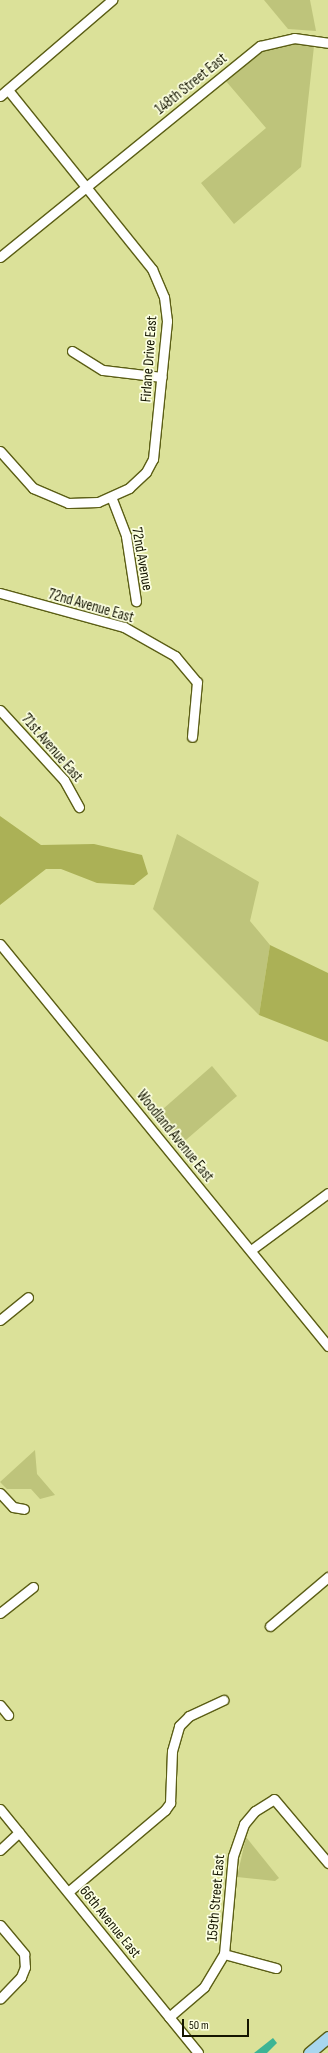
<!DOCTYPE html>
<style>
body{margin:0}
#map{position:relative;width:328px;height:2053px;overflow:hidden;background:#dbe199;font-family:"Sofia Sans Condensed",sans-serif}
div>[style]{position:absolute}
.green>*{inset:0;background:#bec47b}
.forest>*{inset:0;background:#abb156}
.water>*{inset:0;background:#3cb495}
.roads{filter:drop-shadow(1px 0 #5b5e15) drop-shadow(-1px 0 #5b5e15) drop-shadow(0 1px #5b5e15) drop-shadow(0 -1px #5b5e15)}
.minor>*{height:9px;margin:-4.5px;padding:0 4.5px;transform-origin:4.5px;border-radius:4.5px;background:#fff}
.major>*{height:11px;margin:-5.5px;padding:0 5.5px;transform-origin:5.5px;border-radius:5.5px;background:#a8d6ee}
span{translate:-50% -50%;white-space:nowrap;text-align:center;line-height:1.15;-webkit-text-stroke:3.5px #fcffe2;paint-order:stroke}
.street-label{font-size:15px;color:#141500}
.scale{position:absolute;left:182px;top:2019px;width:67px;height:18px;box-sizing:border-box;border:2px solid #141500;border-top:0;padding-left:5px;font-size:12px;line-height:14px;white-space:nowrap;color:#141500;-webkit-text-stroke:3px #fcffe2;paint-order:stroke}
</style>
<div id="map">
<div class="green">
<i style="clip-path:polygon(264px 0,310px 0,316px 31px,288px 29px)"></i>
<i style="clip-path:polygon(286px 42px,314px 46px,301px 167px,234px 224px,201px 183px,266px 128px,225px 80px,262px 50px)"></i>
<i style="clip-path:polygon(177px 834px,259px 882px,250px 921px,270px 945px,259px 1015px,153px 909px)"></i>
<i style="clip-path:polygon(212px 1066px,237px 1096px,180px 1145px,155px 1116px)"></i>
<i style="clip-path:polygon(35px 1450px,37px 1474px,55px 1495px,40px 1499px,31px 1489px,7px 1489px,0 1482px)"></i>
<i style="clip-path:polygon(246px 1837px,279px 1878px,275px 1881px,237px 1877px)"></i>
</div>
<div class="forest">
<i style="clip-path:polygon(0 816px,41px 845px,94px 844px,142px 855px,148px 874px,134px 885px,97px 883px,61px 869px,46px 869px,0 905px)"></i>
<i style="clip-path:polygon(270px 945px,328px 973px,328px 1042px,259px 1015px)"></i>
</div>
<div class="water">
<i style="clip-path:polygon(273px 2038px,277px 2043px,267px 2053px,254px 2053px)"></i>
</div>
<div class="roads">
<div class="minor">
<i style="left:0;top:96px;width:148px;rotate:-40.6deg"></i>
<i style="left:0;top:257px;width:335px;rotate:-39.1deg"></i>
<i style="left:260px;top:46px;width:35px;rotate:-13deg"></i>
<i style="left:294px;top:38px;width:34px;rotate:8deg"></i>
<i style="left:72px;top:351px;width:36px;rotate:32deg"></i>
<i style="left:103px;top:370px;width:59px;rotate:6.8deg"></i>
<i style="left:0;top:451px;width:50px;rotate:48.3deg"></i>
<i style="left:33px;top:488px;width:38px;rotate:23deg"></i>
<i style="left:68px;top:503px;width:30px;rotate:-2deg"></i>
<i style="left:98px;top:502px;width:34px;rotate:-24deg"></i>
<i style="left:129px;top:488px;width:23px;rotate:-43deg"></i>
<i style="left:146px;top:472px;width:15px;rotate:-62deg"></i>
<i style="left:153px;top:459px;width:139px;rotate:-84.2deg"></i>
<i style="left:167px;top:321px;width:24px;rotate:-97deg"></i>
<i style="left:164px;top:297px;width:30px;rotate:-113deg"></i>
<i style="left:152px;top:269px;width:230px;rotate:-128.8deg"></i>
<i style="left:112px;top:499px;width:40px;rotate:69deg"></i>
<i style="left:126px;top:536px;width:66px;rotate:81.3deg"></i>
<i style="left:0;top:593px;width:129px;rotate:15.3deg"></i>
<i style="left:124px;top:627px;width:59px;rotate:29.6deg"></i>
<i style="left:175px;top:656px;width:34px;rotate:50deg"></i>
<i style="left:197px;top:682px;width:55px;rotate:95.2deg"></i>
<i style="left:0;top:710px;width:95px;rotate:47.6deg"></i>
<i style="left:64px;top:780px;width:31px;rotate:61deg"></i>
<i style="left:0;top:944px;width:519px;rotate:50.79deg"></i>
<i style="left:251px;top:1250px;width:96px;rotate:-36.5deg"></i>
<i style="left:0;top:1320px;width:36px;rotate:-39deg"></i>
<i style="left:0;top:1493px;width:19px;rotate:47deg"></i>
<i style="left:13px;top:1507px;width:11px;rotate:10deg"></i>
<i style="left:0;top:1613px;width:42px;rotate:-38.2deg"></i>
<i style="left:270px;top:1626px;width:76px;rotate:-40.2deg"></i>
<i style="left:0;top:1705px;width:13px;rotate:51deg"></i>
<i style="left:0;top:1809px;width:314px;rotate:50.9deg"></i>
<i style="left:0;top:1850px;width:26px;rotate:-43deg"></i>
<i style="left:68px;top:1892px;width:127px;rotate:-40.2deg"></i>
<i style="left:165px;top:1810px;width:9px;rotate:-54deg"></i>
<i style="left:170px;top:1803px;width:52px;rotate:-87.8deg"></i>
<i style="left:172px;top:1751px;width:26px;rotate:-74deg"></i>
<i style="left:179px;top:1726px;width:14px;rotate:-45deg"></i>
<i style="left:189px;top:1716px;width:38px;rotate:-25deg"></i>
<i style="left:0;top:1925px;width:38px;rotate:50deg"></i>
<i style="left:24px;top:1954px;width:13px;rotate:86deg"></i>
<i style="left:25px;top:1967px;width:11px;rotate:112deg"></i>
<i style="left:21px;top:1977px;width:30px;rotate:134deg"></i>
<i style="left:224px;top:1954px;width:54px;rotate:15.1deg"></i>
<i style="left:169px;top:2017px;width:46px;rotate:-40.6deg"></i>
<i style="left:204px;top:1987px;width:39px;rotate:-59deg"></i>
<i style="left:224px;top:1954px;width:98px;rotate:-84.8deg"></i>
<i style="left:233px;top:1856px;width:34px;rotate:-71deg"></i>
<i style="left:244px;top:1824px;width:17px;rotate:-50deg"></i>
<i style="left:255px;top:1811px;width:22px;rotate:-32deg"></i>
<i style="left:274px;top:1799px;width:84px;rotate:49.8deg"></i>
</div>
<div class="major">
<i style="left:309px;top:2053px;width:25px;rotate:-40deg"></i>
</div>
</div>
<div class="street-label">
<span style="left:191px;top:84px;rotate:-39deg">148th Street East</span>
<span style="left:149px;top:359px;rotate:-86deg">Firlane Drive East</span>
<span style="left:142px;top:559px;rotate:80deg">72nd Avenue</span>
<span style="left:91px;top:606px;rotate:16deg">72nd Avenue East</span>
<span style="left:52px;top:748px;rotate:49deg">71st Avenue East</span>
<span style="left:175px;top:1136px;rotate:51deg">Woodland Avenue East</span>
<span style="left:216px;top:1898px;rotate:-85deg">159th Street East</span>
<span style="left:110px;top:1922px;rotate:51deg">66th Avenue East</span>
</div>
<div class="scale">50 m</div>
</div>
